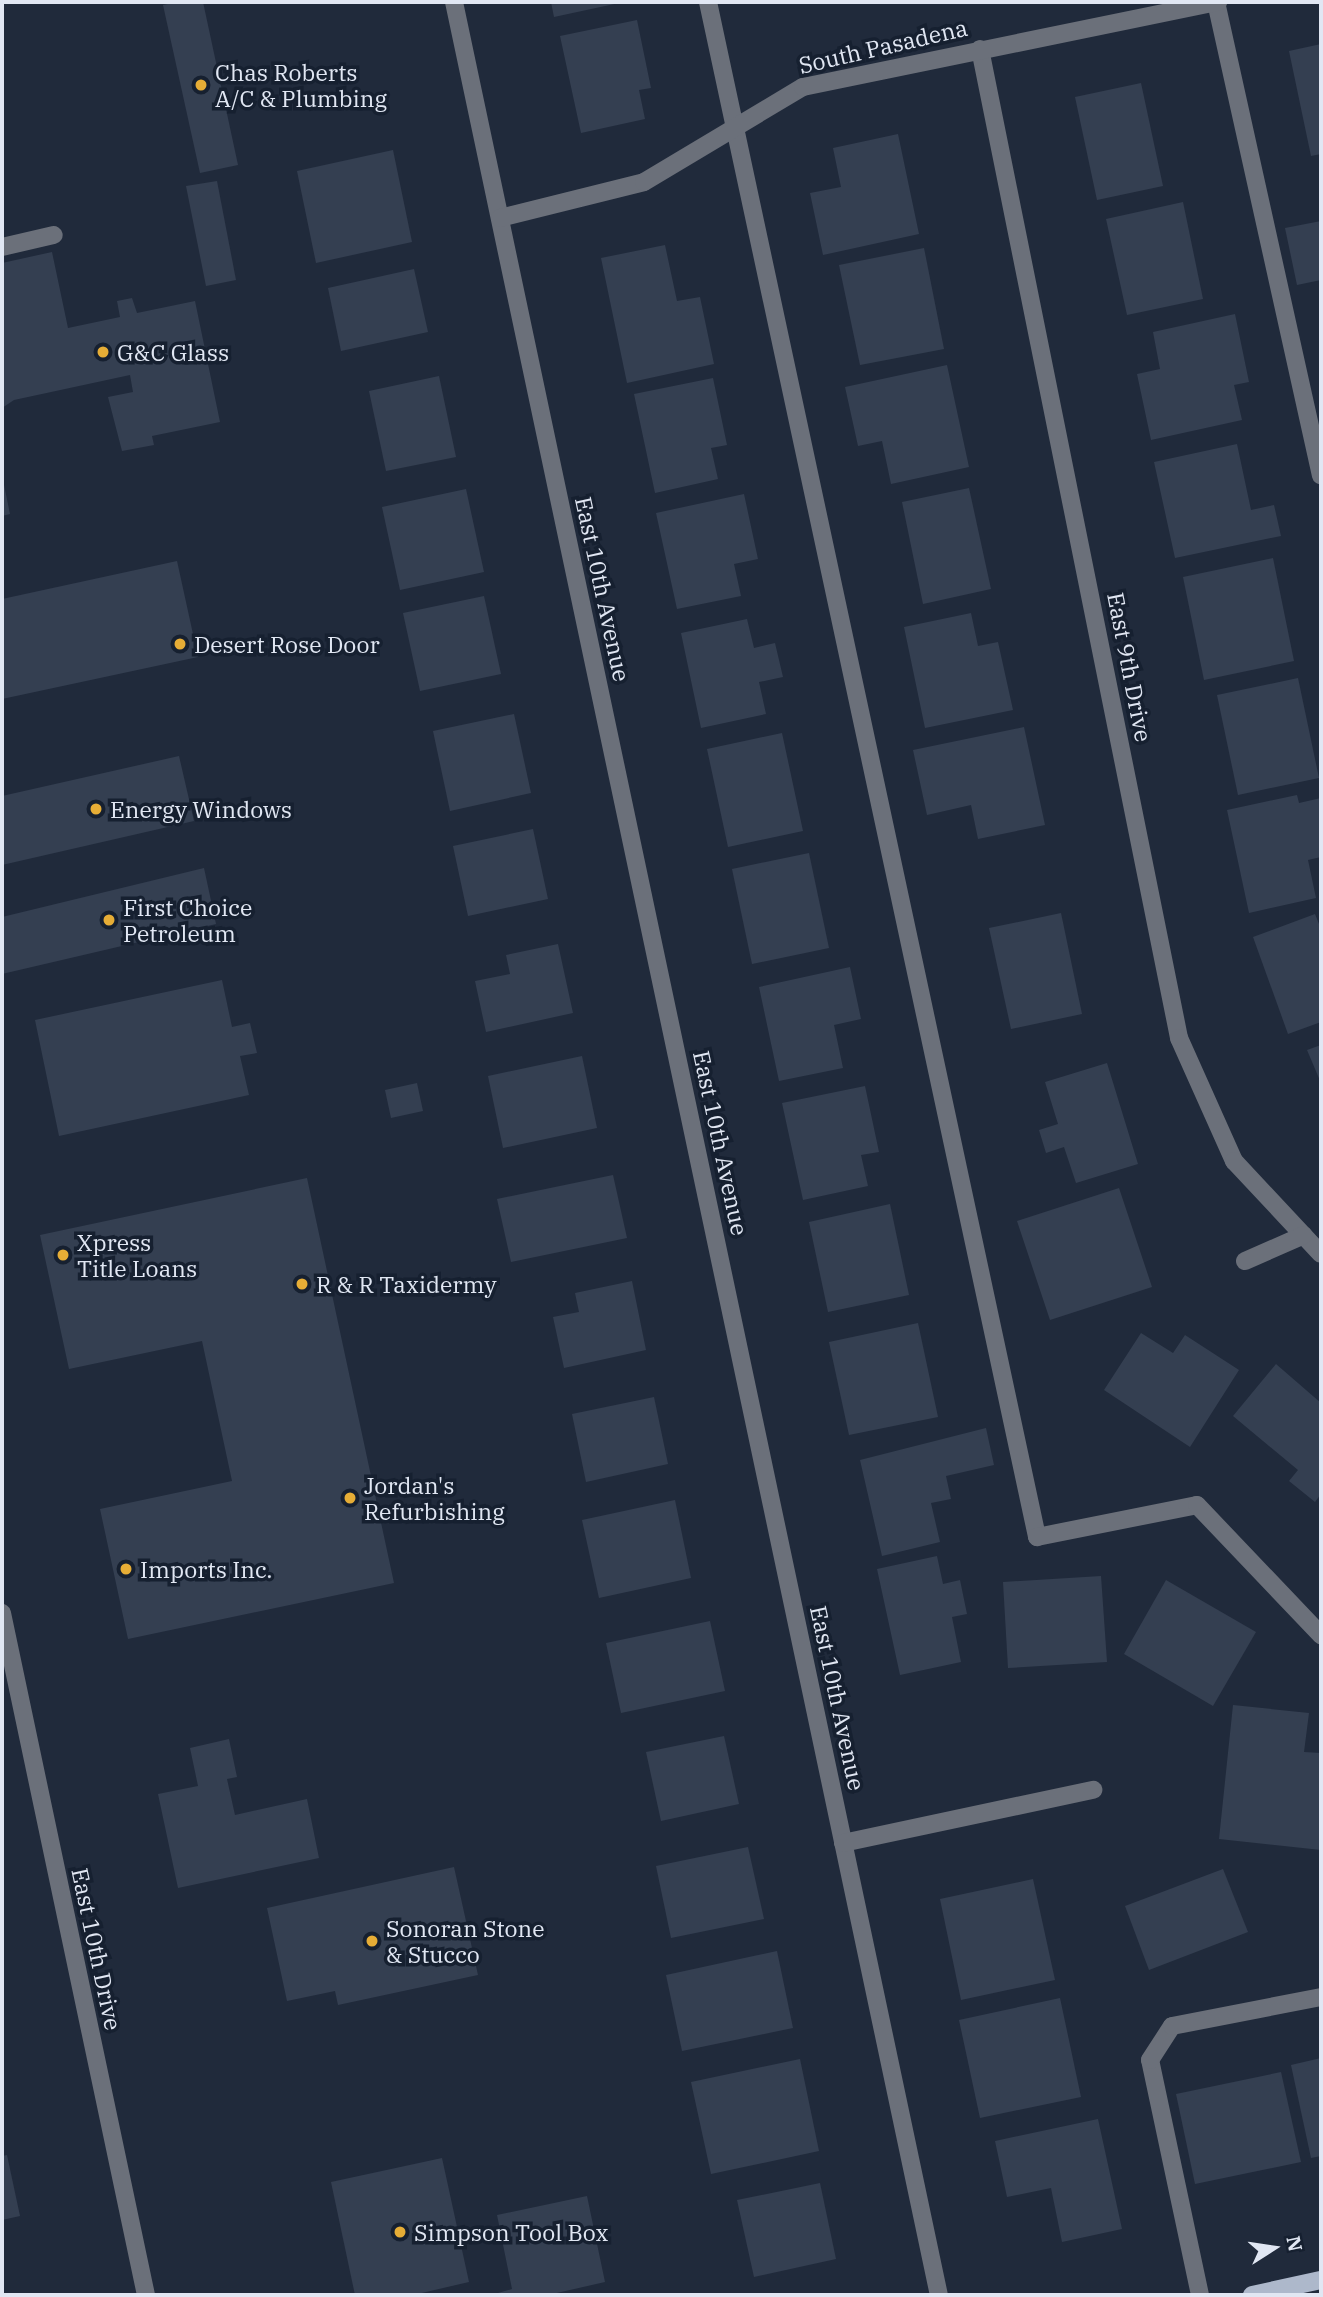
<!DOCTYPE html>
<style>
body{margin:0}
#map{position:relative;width:1323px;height:2297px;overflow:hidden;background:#202a3b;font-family:"IBM Plex Serif",serif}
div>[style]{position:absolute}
.building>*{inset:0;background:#343f51}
.minor>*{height:18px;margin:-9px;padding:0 9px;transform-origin:9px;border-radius:9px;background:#6b707a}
.major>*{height:18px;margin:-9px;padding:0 9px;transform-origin:9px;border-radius:9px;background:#adb8cb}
.dots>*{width:19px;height:19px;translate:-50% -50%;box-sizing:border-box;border:4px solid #162030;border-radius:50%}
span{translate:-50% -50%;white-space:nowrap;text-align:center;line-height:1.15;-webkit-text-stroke:7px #162030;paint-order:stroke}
.street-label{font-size:23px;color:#e1e7f3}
.poi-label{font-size:23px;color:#e1e7f3}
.left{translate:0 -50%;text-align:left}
.frame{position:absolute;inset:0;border:4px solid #e1e7f3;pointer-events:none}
.north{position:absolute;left:1239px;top:2213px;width:70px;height:70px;-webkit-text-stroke:5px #162030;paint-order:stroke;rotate:78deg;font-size:19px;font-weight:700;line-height:28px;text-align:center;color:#e1e7f3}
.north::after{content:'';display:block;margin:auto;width:24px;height:32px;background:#e1e7f3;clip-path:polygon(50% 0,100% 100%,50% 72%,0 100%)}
</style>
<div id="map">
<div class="building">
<i style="clip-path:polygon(177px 2px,203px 2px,238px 165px,200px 173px,163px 5px)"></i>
<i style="clip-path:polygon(551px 2px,619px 2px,619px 3px,554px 17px)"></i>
<i style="clip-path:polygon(637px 20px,651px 88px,639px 90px,645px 119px,581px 133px,560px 36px)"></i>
<i style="clip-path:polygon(1321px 44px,1321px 154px,1311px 156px,1289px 51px)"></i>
<i style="clip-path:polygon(1141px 83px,1163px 186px,1097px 200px,1075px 97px)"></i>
<i style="clip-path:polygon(898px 134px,919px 234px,823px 255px,810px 193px,841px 187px,833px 148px)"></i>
<i style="clip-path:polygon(393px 150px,412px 242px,316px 263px,297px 171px)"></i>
<i style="clip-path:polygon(217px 181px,236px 280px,206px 286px,186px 186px)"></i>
<i style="clip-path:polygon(1183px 202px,1203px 299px,1127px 315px,1106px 219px)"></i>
<i style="clip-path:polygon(1321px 221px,1321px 280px,1297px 285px,1285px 228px)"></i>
<i style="clip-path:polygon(665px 245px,677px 301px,700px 297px,714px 364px,627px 383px,601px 258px)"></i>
<i style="clip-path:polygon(924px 248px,944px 349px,860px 365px,839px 265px)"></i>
<i style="clip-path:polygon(52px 252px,68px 328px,120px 317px,117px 301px,132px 298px,137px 313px,195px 301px,220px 422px,152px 436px,154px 445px,122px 451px,108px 397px,133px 392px,130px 375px,14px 400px,2px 408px,2px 263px)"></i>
<i style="clip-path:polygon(414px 269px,428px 332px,341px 351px,328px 288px)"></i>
<i style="clip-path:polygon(1235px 314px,1249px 382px,1234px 385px,1242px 420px,1151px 440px,1137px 374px,1160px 369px,1153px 332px)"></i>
<i style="clip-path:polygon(947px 365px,969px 467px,891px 484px,882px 441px,858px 446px,845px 387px)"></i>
<i style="clip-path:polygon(439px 376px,456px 457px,386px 471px,369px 391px)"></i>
<i style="clip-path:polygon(713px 378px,727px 445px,711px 448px,718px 479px,655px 493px,634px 394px)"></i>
<i style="clip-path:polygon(1237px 444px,1251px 510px,1274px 505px,1281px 536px,1175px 558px,1154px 462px)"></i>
<i style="clip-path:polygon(3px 480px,10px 514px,2px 516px,2px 481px)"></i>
<i style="clip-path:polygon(969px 488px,991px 589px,923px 604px,902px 502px)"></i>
<i style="clip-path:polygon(466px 489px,484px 572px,400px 590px,382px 507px)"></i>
<i style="clip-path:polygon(744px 494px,758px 559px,734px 564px,741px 596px,677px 609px,656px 513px)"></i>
<i style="clip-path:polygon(1273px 558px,1294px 661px,1204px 680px,1183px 577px)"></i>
<i style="clip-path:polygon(177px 561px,198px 657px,2px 699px,2px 599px)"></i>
<i style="clip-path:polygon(484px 596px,501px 674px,420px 691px,403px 613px)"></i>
<i style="clip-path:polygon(971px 613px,978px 646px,998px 642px,1013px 710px,925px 728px,904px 627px)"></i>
<i style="clip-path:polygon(747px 619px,754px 648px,775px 643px,783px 677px,759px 682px,766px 714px,701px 728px,681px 633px)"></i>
<i style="clip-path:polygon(1298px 678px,1319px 778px,1238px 795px,1217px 695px)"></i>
<i style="clip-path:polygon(514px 714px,531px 793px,450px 811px,433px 731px)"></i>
<i style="clip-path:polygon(1024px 727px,1045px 825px,978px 839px,971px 805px,927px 815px,913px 750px)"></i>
<i style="clip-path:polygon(782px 733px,803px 831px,728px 847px,707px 749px)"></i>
<i style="clip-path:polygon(179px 756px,194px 821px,2px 865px,2px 796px)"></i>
<i style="clip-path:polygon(1297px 795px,1299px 803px,1321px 798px,1321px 857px,1308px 860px,1316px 898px,1249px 913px,1227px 810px)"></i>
<i style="clip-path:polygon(533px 829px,548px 899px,468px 916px,453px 846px)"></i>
<i style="clip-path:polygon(809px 853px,829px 948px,752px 964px,732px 869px)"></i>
<i style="clip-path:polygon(204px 868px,216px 924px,2px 974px,2px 917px)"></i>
<i style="clip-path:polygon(1061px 913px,1082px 1014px,1011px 1029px,989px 928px)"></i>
<i style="clip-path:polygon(1315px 914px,1321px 929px,1321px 1022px,1288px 1034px,1253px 937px)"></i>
<i style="clip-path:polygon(558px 944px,573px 1013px,486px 1032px,475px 981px,510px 974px,506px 955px)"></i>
<i style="clip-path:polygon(850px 967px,861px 1019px,834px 1025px,843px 1068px,779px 1081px,759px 987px)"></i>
<i style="clip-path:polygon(222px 980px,232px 1027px,250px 1023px,257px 1053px,240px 1056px,249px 1095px,59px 1136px,35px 1020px)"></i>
<i style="clip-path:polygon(1321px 1045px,1321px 1083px,1307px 1050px)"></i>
<i style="clip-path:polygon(582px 1056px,597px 1128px,503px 1148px,488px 1076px)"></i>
<i style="clip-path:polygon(1107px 1063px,1138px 1164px,1076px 1183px,1064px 1147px,1046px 1153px,1039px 1130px,1058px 1124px,1045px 1082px)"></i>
<i style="clip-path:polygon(417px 1083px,423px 1111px,391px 1118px,385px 1090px)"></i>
<i style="clip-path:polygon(865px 1086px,879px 1152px,861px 1155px,868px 1186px,803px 1200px,782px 1103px)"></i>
<i style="clip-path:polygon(613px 1175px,627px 1238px,511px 1262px,497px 1199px)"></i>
<i style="clip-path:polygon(307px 1178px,394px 1583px,128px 1639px,100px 1509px,232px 1481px,202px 1341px,69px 1369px,40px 1235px)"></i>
<i style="clip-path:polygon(1119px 1188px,1152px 1287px,1050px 1320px,1017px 1221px)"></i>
<i style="clip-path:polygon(890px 1204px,909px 1295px,828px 1312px,809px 1222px)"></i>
<i style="clip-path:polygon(632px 1281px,646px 1350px,564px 1368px,553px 1317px,579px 1312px,575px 1293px)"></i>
<i style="clip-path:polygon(918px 1323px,938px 1417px,849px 1435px,829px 1342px)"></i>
<i style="clip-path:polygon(1141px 1333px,1173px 1353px,1185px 1335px,1239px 1370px,1190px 1447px,1104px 1390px)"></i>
<i style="clip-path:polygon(1276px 1364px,1321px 1403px,1321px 1494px,1315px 1502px,1289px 1481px,1298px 1470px,1233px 1416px)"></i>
<i style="clip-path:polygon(654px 1397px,668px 1464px,586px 1482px,572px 1414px)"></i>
<i style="clip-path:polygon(986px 1428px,994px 1465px,946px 1476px,951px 1499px,931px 1503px,940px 1542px,882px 1556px,860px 1460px)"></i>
<i style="clip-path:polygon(675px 1500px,691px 1578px,599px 1598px,582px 1520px)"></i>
<i style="clip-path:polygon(937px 1556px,943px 1584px,960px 1580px,967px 1614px,952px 1617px,961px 1662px,900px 1675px,877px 1569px)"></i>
<i style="clip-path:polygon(1101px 1576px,1107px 1662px,1008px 1668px,1003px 1582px)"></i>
<i style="clip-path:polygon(1166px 1580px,1256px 1632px,1213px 1706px,1124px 1654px)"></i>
<i style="clip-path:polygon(710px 1621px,725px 1691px,621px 1713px,606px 1643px)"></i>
<i style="clip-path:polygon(1233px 1705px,1309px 1713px,1304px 1752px,1321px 1753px,1321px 1850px,1219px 1839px)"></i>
<i style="clip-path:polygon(724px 1736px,739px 1804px,661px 1821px,646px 1752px)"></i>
<i style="clip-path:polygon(229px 1739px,237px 1777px,227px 1779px,235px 1815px,307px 1799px,319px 1858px,178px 1888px,158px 1794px,198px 1786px,190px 1748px)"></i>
<i style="clip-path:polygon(748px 1847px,764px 1919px,671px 1938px,656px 1866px)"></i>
<i style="clip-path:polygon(454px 1867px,478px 1975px,338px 2005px,335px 1991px,287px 2001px,267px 1908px)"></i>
<i style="clip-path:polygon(1223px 1869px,1248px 1932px,1149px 1970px,1125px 1906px)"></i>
<i style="clip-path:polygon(1033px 1879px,1055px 1980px,961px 2000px,940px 1899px)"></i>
<i style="clip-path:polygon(777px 1951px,793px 2028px,682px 2051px,666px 1975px)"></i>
<i style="clip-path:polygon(1060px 1998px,1081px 2097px,980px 2118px,959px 2020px)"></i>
<i style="clip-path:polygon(1321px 2058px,1321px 2156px,1311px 2158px,1291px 2065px)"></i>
<i style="clip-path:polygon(800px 2059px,819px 2151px,711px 2174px,691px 2082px)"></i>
<i style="clip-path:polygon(1281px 2072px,1301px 2162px,1195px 2184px,1176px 2094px)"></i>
<i style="clip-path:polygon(1098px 2119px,1122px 2229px,1062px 2242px,1051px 2188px,1007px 2197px,995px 2141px)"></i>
<i style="clip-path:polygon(7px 2155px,20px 2216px,2px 2220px,2px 2156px)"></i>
<i style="clip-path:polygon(442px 2158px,469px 2282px,413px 2295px,355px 2295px,331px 2182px)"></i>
<i style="clip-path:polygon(820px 2183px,836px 2259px,754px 2277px,737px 2200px)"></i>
<i style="clip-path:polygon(587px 2196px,605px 2282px,548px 2295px,491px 2295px,512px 2289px,497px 2215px)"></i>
</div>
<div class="minor">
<i style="left:454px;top:2px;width:2344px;rotate:78.06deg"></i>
<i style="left:708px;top:2px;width:1570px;rotate:77.9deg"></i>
<i style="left:1037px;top:1537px;width:163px;rotate:-11.3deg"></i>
<i style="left:1197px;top:1505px;width:180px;rotate:46.4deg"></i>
<i style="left:1216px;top:2px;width:485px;rotate:77.5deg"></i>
<i style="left:980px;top:49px;width:1009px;rotate:78.62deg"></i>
<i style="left:1179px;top:1038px;width:135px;rotate:65.9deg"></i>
<i style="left:1234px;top:1161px;width:127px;rotate:46.9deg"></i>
<i style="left:500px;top:218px;width:148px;rotate:-14deg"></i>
<i style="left:644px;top:182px;width:185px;rotate:-30.9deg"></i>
<i style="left:803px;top:87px;width:424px;rotate:-11.6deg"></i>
<i style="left:2px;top:247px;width:53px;rotate:-13deg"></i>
<i style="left:1245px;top:1261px;width:64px;rotate:-23.8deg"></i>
<i style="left:2px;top:1613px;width:697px;rotate:78.08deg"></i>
<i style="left:843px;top:1843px;width:256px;rotate:-12deg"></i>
<i style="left:1200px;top:2295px;width:240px;rotate:-102deg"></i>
<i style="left:1150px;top:2060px;width:40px;rotate:-57.1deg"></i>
<i style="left:1172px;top:2026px;width:152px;rotate:-11deg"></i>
</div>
<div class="major">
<i style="left:1252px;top:2295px;width:71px;rotate:-12.3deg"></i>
</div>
<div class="dots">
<i style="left:201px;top:85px;background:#e6ad36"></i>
<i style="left:103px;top:352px;background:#e6ad36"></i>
<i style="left:180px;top:644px;background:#e6ad36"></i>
<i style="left:96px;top:809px;background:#e6ad36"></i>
<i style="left:109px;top:920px;background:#e6ad36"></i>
<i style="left:63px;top:1255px;background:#e6ad36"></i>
<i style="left:302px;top:1284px;background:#e6ad36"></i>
<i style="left:350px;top:1498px;background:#e6ad36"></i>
<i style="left:126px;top:1569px;background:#e6ad36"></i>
<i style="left:372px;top:1941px;background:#e6ad36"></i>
<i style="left:400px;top:2232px;background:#e6ad36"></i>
</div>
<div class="street-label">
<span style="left:883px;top:46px;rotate:-13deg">South Pasadena</span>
<span style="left:603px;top:589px;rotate:78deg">East 10th Avenue</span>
<span style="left:1130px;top:667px;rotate:79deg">East 9th Drive</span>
<span style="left:721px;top:1143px;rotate:78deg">East 10th Avenue</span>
<span style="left:838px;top:1698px;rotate:78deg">East 10th Avenue</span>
<span style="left:97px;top:1949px;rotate:78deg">East 10th Drive</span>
</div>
<div class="poi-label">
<span class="left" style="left:215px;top:85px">Chas Roberts<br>A/C &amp; Plumbing</span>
<span class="left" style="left:117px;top:352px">G&amp;C Glass</span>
<span class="left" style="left:194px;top:644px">Desert Rose Door</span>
<span class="left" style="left:110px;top:809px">Energy Windows</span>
<span class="left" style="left:123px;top:920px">First Choice<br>Petroleum</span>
<span class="left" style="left:77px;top:1255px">Xpress<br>Title Loans</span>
<span class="left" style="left:316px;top:1284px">R &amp; R Taxidermy</span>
<span class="left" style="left:364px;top:1498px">Jordan's<br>Refurbishing</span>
<span class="left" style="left:140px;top:1569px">Imports Inc.</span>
<span class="left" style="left:386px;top:1941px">Sonoran Stone<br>&amp; Stucco</span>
<span class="left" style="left:414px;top:2232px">Simpson Tool Box</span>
</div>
<div class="frame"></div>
<div class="north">N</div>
</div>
